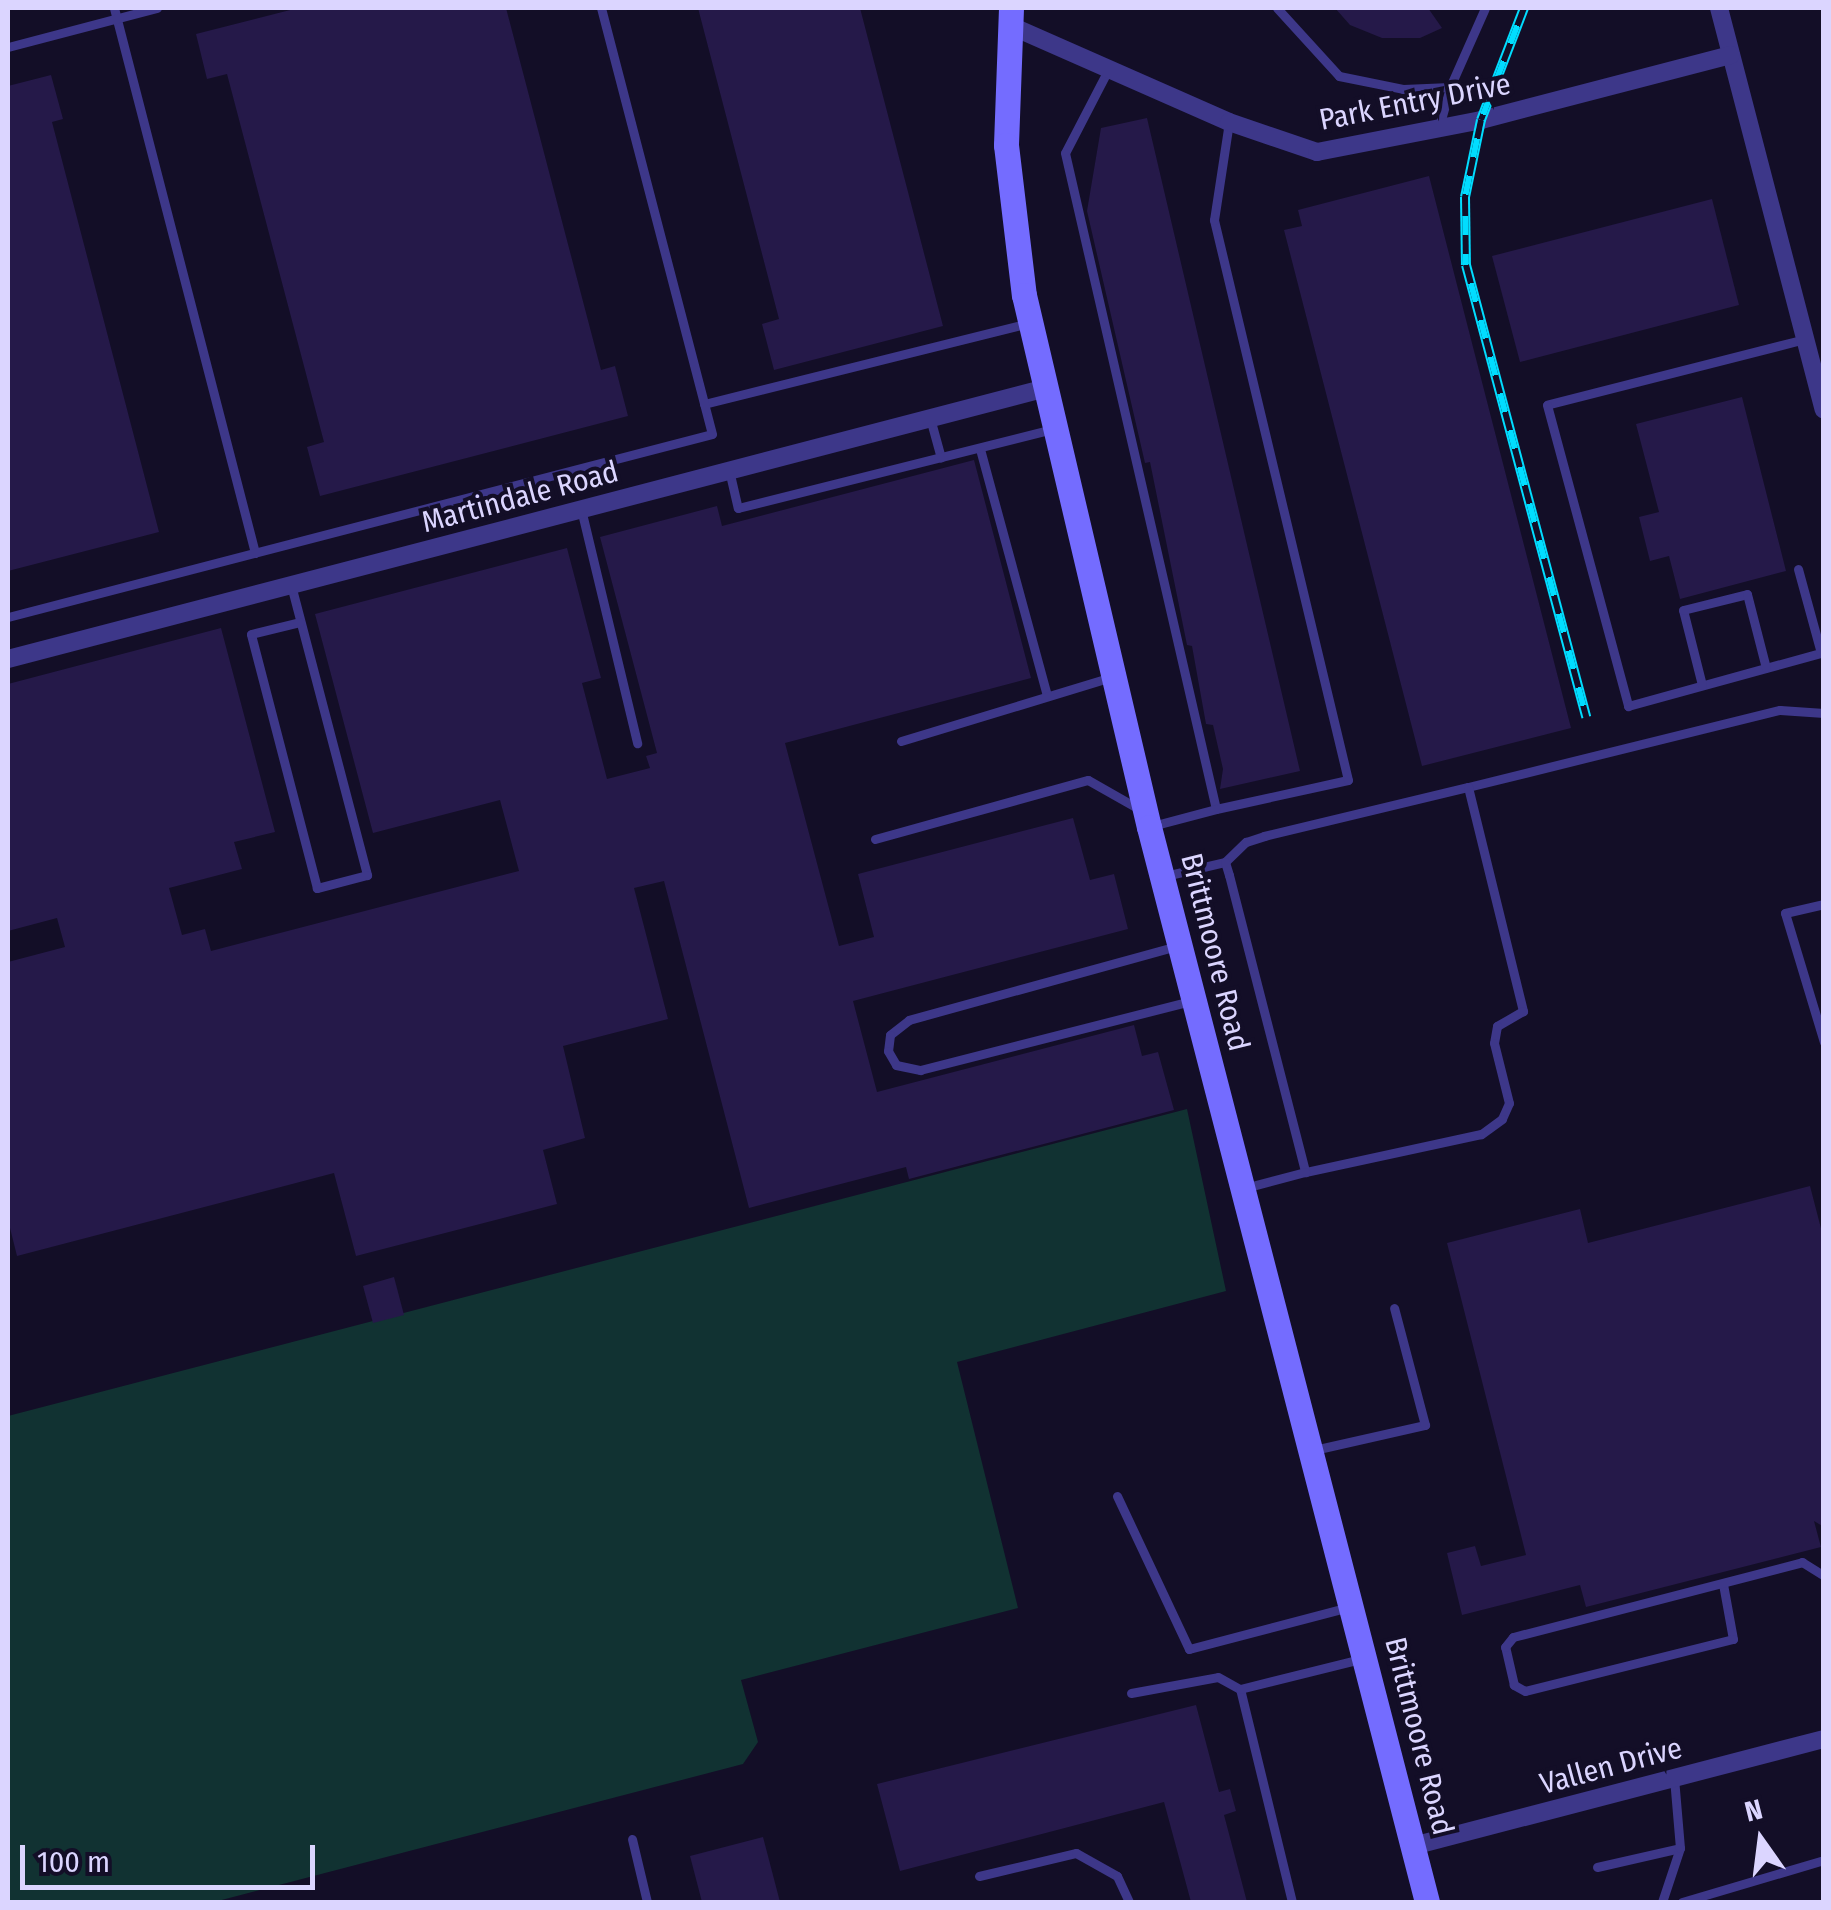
<!DOCTYPE html>
<style>
body{margin:0}
#map{position:relative;width:1831px;height:1910px;overflow:hidden;background:#130e27;font-family:"Fira Sans Condensed",sans-serif}
div>[style]{position:absolute}
.green>*{inset:0;background:#113232}
.building>*{inset:0;background:#251949}
.service>*{height:9px;margin:-4.5px;padding:0 4.5px;transform-origin:4.5px;border-radius:4.5px;background:#3d3789}
.minor>*{height:18px;margin:-9px;padding:0 9px;transform-origin:9px;border-radius:9px;background:#3d3789}
.secondary>*{height:25px;margin:-12.5px;padding:0 12.5px;transform-origin:12.5px;border-radius:12.5px;background:#746cff}
.rail>*{height:10px;margin-top:-5px;transform-origin:0;background:repeating-linear-gradient(90deg,#130e27 0 19px,#01ddff 0 38px);box-sizing:border-box;border-block:2px solid #01ddff}
span{translate:-50% -50%;white-space:nowrap;text-align:center;line-height:1.15;-webkit-text-stroke:8px #130e27;paint-order:stroke}
.street-label{font-size:30px;color:#dbd5ff}
.frame{position:absolute;inset:0;border:10px solid #dbd5ff;pointer-events:none}
.north{position:absolute;left:1711px;top:1790px;width:100px;height:100px;-webkit-text-stroke:8px #130e27;paint-order:stroke;rotate:346deg;font-size:28px;font-weight:700;line-height:40px;text-align:center;color:#dbd5ff}
.north::after{content:'';display:block;margin:auto;width:35px;height:45px;background:#dbd5ff;clip-path:polygon(50% 0,100% 100%,50% 72%,0 100%)}
.scale{position:absolute;left:20px;top:1845px;width:295px;height:45px;box-sizing:border-box;border:5px solid #dbd5ff;border-top:0;padding-left:12px;font-size:30px;line-height:35px;white-space:nowrap;color:#dbd5ff;-webkit-text-stroke:8px #130e27;paint-order:stroke}
</style>
<div id="map">
<div class="green">
<i style="clip-path:polygon(1187px 1109px,1226px 1291px,957px 1362px,1018px 1608px,741px 1680px,758px 1742px,743px 1764px,214px 1902px,8px 1902px,8px 1416px)"></i>
</div>
<div class="building">
<i style="clip-path:polygon(298px 8px,506px 8px,601px 370px,615px 366px,628px 416px,320px 496px,307px 447px,324px 442px,227px 74px,207px 79px,196px 34px)"></i>
<i style="clip-path:polygon(698px 8px,860px 8px,943px 326px,774px 370px,762px 324px,779px 319px)"></i>
<i style="clip-path:polygon(1335px 8px,1428px 8px,1442px 28px,1420px 38px,1382px 38px,1350px 25px)"></i>
<i style="clip-path:polygon(51px 75px,63px 119px,52px 122px,159px 532px,8px 571px,8px 86px)"></i>
<i style="clip-path:polygon(1147px 118px,1300px 771px,1220px 789px,1223px 769px,1213px 725px,1206px 724px,1192px 646px,1187px 645px,1150px 462px,1145px 463px,1087px 211px,1101px 128px)"></i>
<i style="clip-path:polygon(1429px 176px,1571px 728px,1422px 766px,1284px 230px,1302px 226px,1298px 210px)"></i>
<i style="clip-path:polygon(1712px 199px,1739px 305px,1520px 362px,1492px 256px)"></i>
<i style="clip-path:polygon(1742px 397px,1786px 571px,1680px 599px,1669px 556px,1650px 561px,1639px 517px,1659px 512px,1636px 424px)"></i>
<i style="clip-path:polygon(974px 460px,1031px 678px,785px 743px,839px 946px,874px 937px,858px 874px,1073px 818px,1090px 880px,1114px 874px,1128px 929px,853px 1001px,877px 1092px,1134px 1025px,1142px 1056px,1158px 1052px,1174px 1110px,909px 1179px,906px 1167px,749px 1208px,664px 881px,634px 888px,668px 1019px,563px 1046px,585px 1138px,543px 1150px,557px 1204px,356px 1256px,334px 1173px,17px 1256px,8px 1220px,8px 962px,65px 947px,57px 918px,8px 931px,8px 684px,221px 628px,275px 832px,234px 842px,242px 869px,169px 888px,182px 935px,205px 929px,211px 951px,519px 871px,500px 800px,373px 833px,315px 614px,567px 548px,601px 678px,582px 683px,607px 779px,650px 768px,646px 756px,657px 753px,600px 537px,717px 506px,722px 526px)"></i>
<i style="clip-path:polygon(1810px 1186px,1824px 1240px,1824px 1527px,1814px 1521px,1821px 1547px,1586px 1607px,1580px 1585px,1462px 1615px,1447px 1553px,1475px 1546px,1481px 1566px,1526px 1555px,1447px 1243px,1580px 1209px,1588px 1243px)"></i>
<i style="clip-path:polygon(394px 1277px,404px 1315px,373px 1323px,363px 1286px)"></i>
<i style="clip-path:polygon(1196px 1705px,1219px 1792px,1230px 1789px,1236px 1811px,1224px 1815px,1247px 1902px,1191px 1902px,1164px 1802px,900px 1871px,877px 1784px)"></i>
<i style="clip-path:polygon(763px 1837px,780px 1902px,702px 1902px,690px 1856px)"></i>
</div>
<div class="service">
<i style="left:114px;top:8px;width:563px;rotate:75.49deg"></i>
<i style="left:1277px;top:8px;width:92px;rotate:47.6deg"></i>
<i style="left:1339px;top:76px;width:65px;rotate:11.5deg"></i>
<i style="left:1403px;top:89px;width:47px;rotate:-2.4deg"></i>
<i style="left:1450px;top:87px;width:86px;rotate:-66.1deg"></i>
<i style="left:8px;top:47px;width:154px;rotate:-14.7deg"></i>
<i style="left:1108px;top:70px;width:93px;rotate:117.4deg"></i>
<i style="left:1065px;top:153px;width:673px;rotate:77.04deg"></i>
<i style="left:1216px;top:809px;width:135px;rotate:-12.4deg"></i>
<i style="left:1348px;top:780px;width:576px;rotate:-103.46deg"></i>
<i style="left:1214px;top:220px;width:99px;rotate:-81.3deg"></i>
<i style="left:1439px;top:127px;width:41px;rotate:-74.6deg"></i>
<i style="left:1805px;top:339px;width:266px;rotate:165.7deg"></i>
<i style="left:1547px;top:405px;width:312px;rotate:74.9deg"></i>
<i style="left:1628px;top:706px;width:203px;rotate:-15.4deg"></i>
<i style="left:704px;top:404px;width:332px;rotate:-14deg"></i>
<i style="left:930px;top:418px;width:41px;rotate:74.6deg"></i>
<i style="left:980px;top:449px;width:256px;rotate:74.8deg"></i>
<i style="left:729px;top:470px;width:39px;rotate:77deg"></i>
<i style="left:738px;top:508px;width:325px;rotate:-14.1deg"></i>
<i style="left:581px;top:509px;width:241px;rotate:76.5deg"></i>
<i style="left:1798px;top:569px;width:87px;rotate:74.7deg"></i>
<i style="left:291px;top:585px;width:300px;rotate:75.3deg"></i>
<i style="left:367px;top:875px;width:52px;rotate:165.4deg"></i>
<i style="left:317px;top:888px;width:262px;rotate:-104.6deg"></i>
<i style="left:251px;top:634px;width:50px;rotate:-13.8deg"></i>
<i style="left:8px;top:617px;width:727px;rotate:-14.57deg"></i>
<i style="left:712px;top:434px;width:440px;rotate:-104.6deg"></i>
<i style="left:1702px;top:685px;width:77px;rotate:-104.2deg"></i>
<i style="left:1683px;top:610px;width:66px;rotate:-14deg"></i>
<i style="left:1747px;top:594px;width:76px;rotate:75.6deg"></i>
<i style="left:901px;top:741px;width:220px;rotate:-16.9deg"></i>
<i style="left:1468px;top:787px;width:321px;rotate:-13.9deg"></i>
<i style="left:1780px;top:710px;width:44px;rotate:3.9deg"></i>
<i style="left:1152px;top:826px;width:66px;rotate:-14.9deg"></i>
<i style="left:875px;top:839px;width:221px;rotate:-15.5deg"></i>
<i style="left:1088px;top:780px;width:59px;rotate:29.6deg"></i>
<i style="left:1225px;top:862px;width:29px;rotate:-44deg"></i>
<i style="left:1246px;top:842px;width:19px;rotate:-18deg"></i>
<i style="left:1264px;top:836px;width:210px;rotate:-13.5deg"></i>
<i style="left:1468px;top:787px;width:231px;rotate:76.2deg"></i>
<i style="left:1523px;top:1011px;width:30px;rotate:150deg"></i>
<i style="left:1497px;top:1026px;width:17px;rotate:100deg"></i>
<i style="left:1494px;top:1043px;width:62px;rotate:76deg"></i>
<i style="left:1509px;top:1103px;width:17px;rotate:114deg"></i>
<i style="left:1502px;top:1119px;width:26px;rotate:144deg"></i>
<i style="left:1481px;top:1134px;width:180px;rotate:167.8deg"></i>
<i style="left:1165px;top:876px;width:62px;rotate:-13.1deg"></i>
<i style="left:1225px;top:862px;width:14px;rotate:73deg"></i>
<i style="left:1229px;top:875px;width:307px;rotate:75.6deg"></i>
<i style="left:1305px;top:1172px;width:62px;rotate:165.1deg"></i>
<i style="left:1824px;top:904px;width:40px;rotate:167deg"></i>
<i style="left:1785px;top:913px;width:135px;rotate:73.2deg"></i>
<i style="left:1177px;top:946px;width:278px;rotate:164.6deg"></i>
<i style="left:909px;top:1020px;width:24px;rotate:142deg"></i>
<i style="left:890px;top:1035px;width:16px;rotate:97deg"></i>
<i style="left:888px;top:1051px;width:16px;rotate:60deg"></i>
<i style="left:896px;top:1065px;width:25px;rotate:12deg"></i>
<i style="left:920px;top:1070px;width:280px;rotate:-14.3deg"></i>
<i style="left:1314px;top:1450px;width:114px;rotate:-12.7deg"></i>
<i style="left:1425px;top:1425px;width:121px;rotate:-104.8deg"></i>
<i style="left:1117px;top:1496px;width:169px;rotate:64.8deg"></i>
<i style="left:1189px;top:1649px;width:165px;rotate:-14.7deg"></i>
<i style="left:1723px;top:1584px;width:56px;rotate:79.7deg"></i>
<i style="left:1733px;top:1639px;width:214px;rotate:166deg"></i>
<i style="left:1525px;top:1691px;width:13px;rotate:-151deg"></i>
<i style="left:1514px;top:1685px;width:39px;rotate:-103deg"></i>
<i style="left:1505px;top:1647px;width:13px;rotate:-51deg"></i>
<i style="left:1513px;top:1637px;width:299px;rotate:-14.5deg"></i>
<i style="left:1802px;top:1562px;width:26px;rotate:32deg"></i>
<i style="left:1131px;top:1693px;width:88px;rotate:-10.4deg"></i>
<i style="left:1218px;top:1677px;width:25px;rotate:29deg"></i>
<i style="left:632px;top:1839px;width:65px;rotate:76.6deg"></i>
<i style="left:1597px;top:1867px;width:85px;rotate:-12.9deg"></i>
<i style="left:979px;top:1876px;width:100px;rotate:-13.3deg"></i>
<i style="left:1076px;top:1853px;width:47px;rotate:29.3deg"></i>
<i style="left:1117px;top:1876px;width:29px;rotate:65deg"></i>
<i style="left:1292px;top:1902px;width:219px;rotate:-103.7deg"></i>
<i style="left:1240px;top:1689px;width:128px;rotate:-14deg"></i>
<i style="left:1662px;top:1902px;width:57px;rotate:-71.6deg"></i>
<i style="left:1680px;top:1848px;width:70px;rotate:-94.9deg"></i>
<i style="left:1682px;top:1902px;width:148px;rotate:-16.5deg"></i>
</div>
<div class="minor">
<i style="left:1719px;top:8px;width:415px;rotate:75.4deg"></i>
<i style="left:1009px;top:25px;width:240px;rotate:23.8deg"></i>
<i style="left:1229px;top:122px;width:93px;rotate:18.8deg"></i>
<i style="left:1317px;top:152px;width:167px;rotate:-11deg"></i>
<i style="left:1481px;top:120px;width:258px;rotate:-14.6deg"></i>
<i style="left:8px;top:659px;width:1073px;rotate:-14.63deg"></i>
<i style="left:1413px;top:1846px;width:425px;rotate:-14.6deg"></i>
</div>
<div class="secondary">
<i style="left:1011px;top:8px;width:137px;rotate:92.1deg"></i>
<i style="left:1006px;top:145px;width:151px;rotate:83.2deg"></i>
<i style="left:1024px;top:295px;width:546px;rotate:76.78deg"></i>
<i style="left:1149px;top:827px;width:1110px;rotate:75.5deg"></i>
</div>
<div class="rail">
<i style="left:1524px;top:8px;width:120px;rotate:111deg"></i>
<i style="left:1481px;top:120px;width:79px;rotate:101.7deg"></i>
<i style="left:1465px;top:197px;width:68px;rotate:89.2deg"></i>
<i style="left:1466px;top:265px;width:468px;rotate:75.1deg"></i>
</div>
<div class="street-label">
<span style="left:1415px;top:102px;rotate:-11deg">Park Entry Drive</span>
<span style="left:520px;top:497px;rotate:-15deg">Martindale Road</span>
<span style="left:1215px;top:952px;rotate:76deg">Brittmoore Road</span>
<span style="left:1419px;top:1736px;rotate:76deg">Brittmoore Road</span>
<span style="left:1611px;top:1766px;rotate:-15deg">Vallen Drive</span>
</div>
<div class="frame"></div>
<div class="north">N</div>
<div class="scale">100 m</div>
</div>
